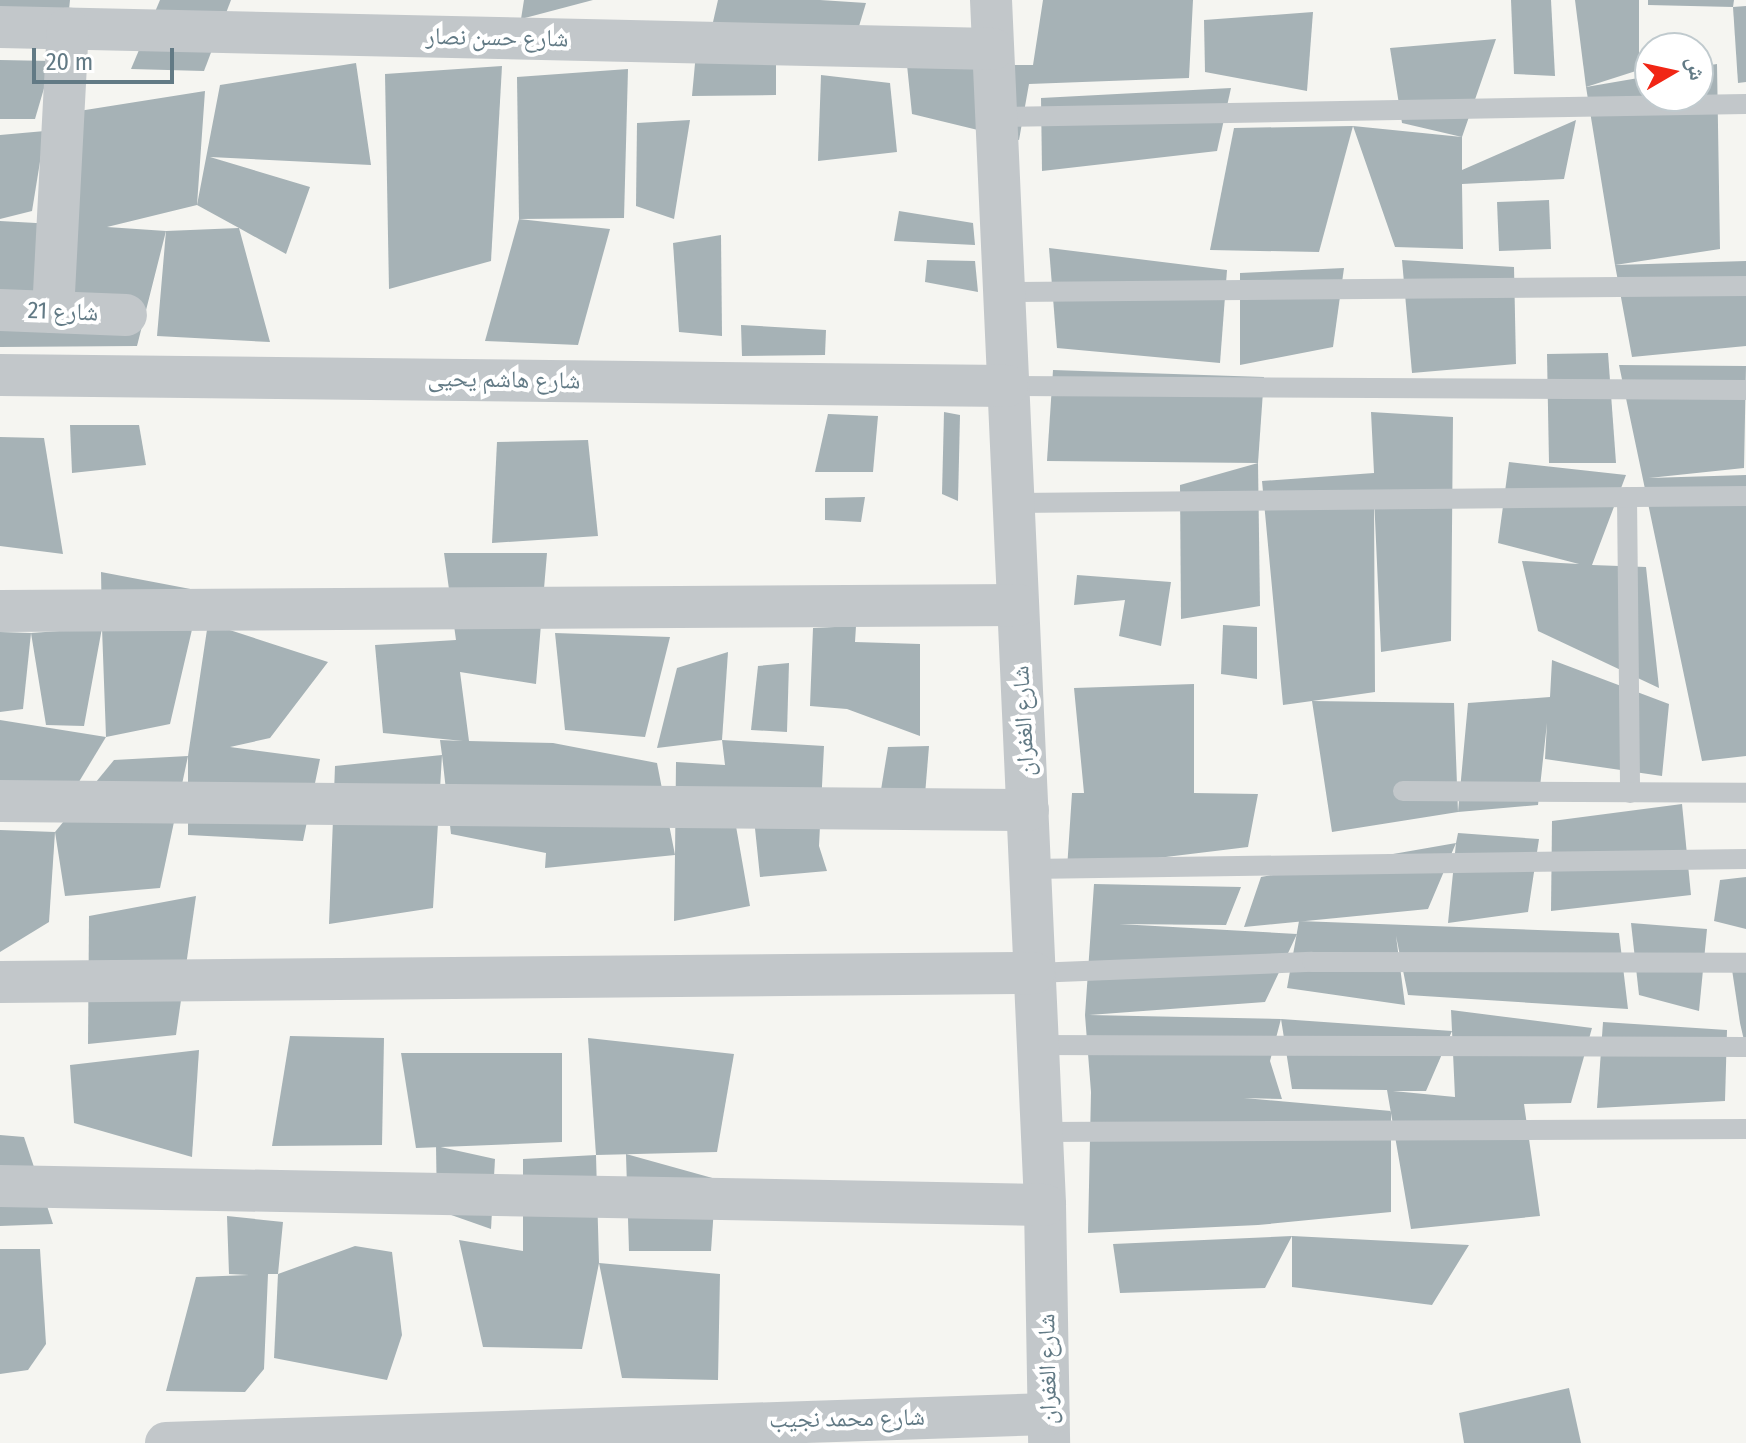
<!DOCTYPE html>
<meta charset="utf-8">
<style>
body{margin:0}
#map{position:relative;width:1746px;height:1443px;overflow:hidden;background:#f5f5f1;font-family:"Fira Sans Condensed","Noto Naskh Arabic",sans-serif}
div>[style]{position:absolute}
.building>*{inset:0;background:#a6b2b6}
.lane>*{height:20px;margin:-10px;padding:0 10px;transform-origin:10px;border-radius:10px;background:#c2c7ca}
.street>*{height:42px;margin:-21px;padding:0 21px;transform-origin:21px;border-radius:21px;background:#c2c7ca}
span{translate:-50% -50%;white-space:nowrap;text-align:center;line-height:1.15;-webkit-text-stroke:8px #fff;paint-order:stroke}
.street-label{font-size:24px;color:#627a85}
.north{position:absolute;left:1634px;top:32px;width:80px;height:80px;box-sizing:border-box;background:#fff;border:2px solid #c0cace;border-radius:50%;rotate:81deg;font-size:22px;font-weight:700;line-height:32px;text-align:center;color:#627a85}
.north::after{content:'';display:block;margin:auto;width:28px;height:36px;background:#f12615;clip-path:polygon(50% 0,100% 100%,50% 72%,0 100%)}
.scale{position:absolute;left:32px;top:48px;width:142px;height:36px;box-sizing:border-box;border:4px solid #627a85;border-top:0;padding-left:10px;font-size:24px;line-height:28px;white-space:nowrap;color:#627a85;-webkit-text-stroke:6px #fff;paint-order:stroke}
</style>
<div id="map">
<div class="building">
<i style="clip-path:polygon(0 0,70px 0,68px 19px,0 19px)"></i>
<i style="clip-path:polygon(160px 0,231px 0,204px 71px,131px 69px)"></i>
<i style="clip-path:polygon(524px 0,593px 0,521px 19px)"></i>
<i style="clip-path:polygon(718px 0,820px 0,866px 3px,847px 66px,713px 22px)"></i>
<i style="clip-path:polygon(1043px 0,1193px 0,1189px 78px,1029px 84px,1019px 140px,912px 114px,907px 65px,1033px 65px)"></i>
<i style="clip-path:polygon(1511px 0,1551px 0,1555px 76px,1514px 74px)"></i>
<i style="clip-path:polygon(1575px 0,1639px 0,1639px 70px,1586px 87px)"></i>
<i style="clip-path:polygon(1648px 0,1734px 0,1733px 7px,1648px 5px)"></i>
<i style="clip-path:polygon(1746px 6px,1746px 82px,1738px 83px,1733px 7px)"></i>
<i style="clip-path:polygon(1313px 12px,1307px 91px,1205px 72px,1204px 20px)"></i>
<i style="clip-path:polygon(1496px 39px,1462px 137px,1462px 170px,1576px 120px,1564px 179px,1462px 184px,1463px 249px,1395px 247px,1353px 126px,1462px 137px,1402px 123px,1390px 48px)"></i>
<i style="clip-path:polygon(697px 42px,776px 60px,776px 95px,692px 96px)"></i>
<i style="clip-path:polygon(0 60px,52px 61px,35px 119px,0 119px)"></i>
<i style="clip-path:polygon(356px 63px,371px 165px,210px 157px,310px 187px,286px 254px,239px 228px,270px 342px,157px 336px,166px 231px,239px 228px,197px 205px,220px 85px)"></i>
<i style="clip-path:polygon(1717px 64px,1720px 249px,1615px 265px,1746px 261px,1746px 346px,1632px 357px,1615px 265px,1586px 87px,1650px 76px,1650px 96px,1698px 96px,1698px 67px)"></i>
<i style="clip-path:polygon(502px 66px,491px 261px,389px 289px,385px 74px)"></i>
<i style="clip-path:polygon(628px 69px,624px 218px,519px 219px,517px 77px)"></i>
<i style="clip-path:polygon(821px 75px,890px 83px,897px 152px,818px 161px)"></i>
<i style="clip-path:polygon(1231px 88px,1217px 151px,1042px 171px,1041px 98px)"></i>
<i style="clip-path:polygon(205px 91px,197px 205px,107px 227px,166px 231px,137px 346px,0 347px,0 221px,72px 225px,79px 111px)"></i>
<i style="clip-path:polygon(690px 120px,674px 219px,636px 206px,637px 123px)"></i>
<i style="clip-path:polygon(1353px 126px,1319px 252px,1210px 250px,1234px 128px)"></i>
<i style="clip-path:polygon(45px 131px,32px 211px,0 219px,0 135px)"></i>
<i style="clip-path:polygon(1549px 200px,1551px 249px,1499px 251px,1497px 202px)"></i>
<i style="clip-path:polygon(899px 211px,973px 223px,975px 245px,894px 241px)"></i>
<i style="clip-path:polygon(519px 219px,610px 229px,578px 345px,485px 341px)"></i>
<i style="clip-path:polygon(721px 235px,722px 336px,679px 332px,673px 243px)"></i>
<i style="clip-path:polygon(1049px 248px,1227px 270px,1220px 363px,1057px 348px)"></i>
<i style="clip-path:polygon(927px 260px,975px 261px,978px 292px,925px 282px)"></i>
<i style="clip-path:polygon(1402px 260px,1514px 267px,1516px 364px,1412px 373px)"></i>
<i style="clip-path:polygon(1344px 268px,1333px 347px,1240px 365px,1240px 273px)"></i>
<i style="clip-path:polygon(741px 325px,826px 330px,825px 355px,742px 356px)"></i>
<i style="clip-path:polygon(1608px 353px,1616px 463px,1549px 463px,1547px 354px)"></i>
<i style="clip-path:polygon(1619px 365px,1746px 366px,1744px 468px,1649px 478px,1746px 475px,1746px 756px,1702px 761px)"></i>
<i style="clip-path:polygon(1053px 370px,1264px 377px,1258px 463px,1047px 461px)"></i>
<i style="clip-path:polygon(944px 412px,960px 415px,958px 501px,942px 494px)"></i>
<i style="clip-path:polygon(1371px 412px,1453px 417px,1451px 641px,1381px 652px,1374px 497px,1375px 692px,1312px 701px,1454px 703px,1458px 812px,1332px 832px,1312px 701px,1283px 705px,1262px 481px,1374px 473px)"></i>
<i style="clip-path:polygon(828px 414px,878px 416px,873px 472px,815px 472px)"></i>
<i style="clip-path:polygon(70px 425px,139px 425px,146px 465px,72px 473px)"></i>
<i style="clip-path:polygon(0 437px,44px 438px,63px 554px,0 546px)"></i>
<i style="clip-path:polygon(588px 440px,598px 536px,492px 543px,497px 442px)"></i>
<i style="clip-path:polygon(1509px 462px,1626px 475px,1592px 565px,1646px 567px,1659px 688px,1538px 631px,1522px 561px,1579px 564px,1498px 543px)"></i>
<i style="clip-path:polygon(1258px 463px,1260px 606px,1181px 619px,1180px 485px)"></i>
<i style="clip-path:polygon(865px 497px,861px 522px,825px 520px,825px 498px)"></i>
<i style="clip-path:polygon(444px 553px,547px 553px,536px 684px,460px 672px,469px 741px,553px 743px,657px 763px,675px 855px,676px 762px,725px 765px,722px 740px,824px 746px,819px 846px,827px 871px,760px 877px,753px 809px,730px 792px,750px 906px,674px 921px,675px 855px,545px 868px,546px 853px,451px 834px,442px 755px,433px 908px,329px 924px,335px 766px,442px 755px,440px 740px,463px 741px,383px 733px,375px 645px,456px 640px)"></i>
<i style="clip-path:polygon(101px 572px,201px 591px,170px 724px,106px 737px,102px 628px,84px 726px,46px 725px,31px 633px,102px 628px)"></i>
<i style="clip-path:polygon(1077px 575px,1171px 582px,1161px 646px,1119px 636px,1125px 600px,1074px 605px)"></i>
<i style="clip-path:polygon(208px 623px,328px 662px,270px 738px,230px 747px,320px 759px,303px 841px,188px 835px,188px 756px)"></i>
<i style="clip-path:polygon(1223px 625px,1257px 627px,1257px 679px,1221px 674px)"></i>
<i style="clip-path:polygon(856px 626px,855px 642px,920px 644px,920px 736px,847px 709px,810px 706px,813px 628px)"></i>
<i style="clip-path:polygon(0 632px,31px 633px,23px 709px,0 712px)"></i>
<i style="clip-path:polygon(555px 633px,670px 637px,645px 737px,565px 730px)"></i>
<i style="clip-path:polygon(728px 652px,722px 740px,657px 748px,677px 668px)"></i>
<i style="clip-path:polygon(1552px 660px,1669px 704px,1662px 776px,1545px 759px,1547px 723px,1538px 805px,1458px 812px,1468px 703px,1550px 697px)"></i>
<i style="clip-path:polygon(789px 663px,787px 732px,751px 730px,758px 666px)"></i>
<i style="clip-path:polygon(1194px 684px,1194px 793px,1258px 794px,1248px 847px,1067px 869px,1072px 793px,1084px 793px,1074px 688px)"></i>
<i style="clip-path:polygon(0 720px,106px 737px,77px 785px,0 821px)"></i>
<i style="clip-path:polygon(929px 746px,925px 795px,880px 796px,888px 747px)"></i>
<i style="clip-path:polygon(188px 756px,160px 888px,65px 896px,55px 832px,114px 760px)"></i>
<i style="clip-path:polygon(1682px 804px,1691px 895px,1551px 911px,1552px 821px)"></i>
<i style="clip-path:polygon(0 830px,55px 832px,49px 922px,0 952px)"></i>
<i style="clip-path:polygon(1458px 833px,1539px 839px,1528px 912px,1448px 923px,1456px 843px,1428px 909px,1244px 927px,1261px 877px,1456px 843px)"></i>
<i style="clip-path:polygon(1746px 877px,1746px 929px,1714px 921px,1720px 880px)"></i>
<i style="clip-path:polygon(evenodd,1094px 884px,1241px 887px,1226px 925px,1119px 924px,1297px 934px,1265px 1002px,1089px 1015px,1281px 1019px,1452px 1031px,1451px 1010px,1592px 1028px,1571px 1103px,1524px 1104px,1540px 1216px,1411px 1229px,1387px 1090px,1292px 1089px,1281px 1019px,1270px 1061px,1282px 1099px,1244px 1098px,1391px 1111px,1391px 1212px,1258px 1225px,1088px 1233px,1091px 1092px,1085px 1015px,1094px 884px,1452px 1031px,1455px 1097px,1393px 1091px,1426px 1091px,1452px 1031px)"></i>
<i style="clip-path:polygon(196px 896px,176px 1035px,88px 1044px,89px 916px)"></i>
<i style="clip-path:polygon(1299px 921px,1619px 933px,1628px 1009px,1408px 995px,1396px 936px,1405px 1005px,1287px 988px)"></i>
<i style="clip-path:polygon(1631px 923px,1707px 929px,1699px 1011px,1639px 995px)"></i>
<i style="clip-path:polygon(1731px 963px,1746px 965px,1746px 1049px,1740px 1023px)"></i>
<i style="clip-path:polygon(1603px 1022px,1727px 1030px,1725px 1101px,1597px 1108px)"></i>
<i style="clip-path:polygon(290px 1036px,384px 1038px,382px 1145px,272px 1146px)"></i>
<i style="clip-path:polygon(588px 1038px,734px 1054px,717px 1152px,596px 1155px)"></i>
<i style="clip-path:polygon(199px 1050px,192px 1157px,74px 1123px,70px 1065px)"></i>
<i style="clip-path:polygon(401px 1053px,562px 1053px,562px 1142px,416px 1148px)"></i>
<i style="clip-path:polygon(0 1135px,24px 1137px,53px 1224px,0 1226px)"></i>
<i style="clip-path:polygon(436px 1146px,495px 1159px,491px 1229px,437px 1210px)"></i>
<i style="clip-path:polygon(626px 1154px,716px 1179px,711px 1251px,629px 1251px)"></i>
<i style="clip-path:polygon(596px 1155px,599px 1263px,720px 1274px,718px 1380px,622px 1378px,599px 1263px,582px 1349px,483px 1347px,459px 1240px,523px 1251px,523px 1159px)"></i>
<i style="clip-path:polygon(227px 1216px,283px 1222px,278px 1274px,268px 1274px,264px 1369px,245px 1392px,166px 1391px,196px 1277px,249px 1275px,229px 1274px)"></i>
<i style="clip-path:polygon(1292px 1236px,1469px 1245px,1432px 1305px,1292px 1287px,1292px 1236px,1265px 1288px,1120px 1293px,1113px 1244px)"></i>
<i style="clip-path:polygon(355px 1246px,392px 1252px,402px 1335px,387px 1380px,274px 1358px,278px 1274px)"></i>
<i style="clip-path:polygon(0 1249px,40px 1249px,46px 1344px,28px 1370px,0 1374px)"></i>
<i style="clip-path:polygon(1569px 1388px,1581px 1443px,1464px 1443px,1459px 1413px)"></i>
</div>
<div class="lane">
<i style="left:998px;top:117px;width:748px;rotate:-1deg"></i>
<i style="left:1005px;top:292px;width:741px;rotate:-0.46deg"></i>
<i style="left:1007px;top:386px;width:739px;rotate:0.31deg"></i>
<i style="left:1627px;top:497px;width:296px;rotate:89.4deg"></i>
<i style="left:1014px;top:503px;width:732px;rotate:-0.55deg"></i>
<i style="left:1403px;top:791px;width:343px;rotate:0.3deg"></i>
<i style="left:1030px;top:869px;width:716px;rotate:-0.8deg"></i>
<i style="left:1034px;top:973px;width:278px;rotate:-2.3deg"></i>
<i style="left:1312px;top:962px;width:434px;rotate:0.1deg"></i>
<i style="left:1038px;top:1045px;width:708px;rotate:0.16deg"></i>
<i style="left:1041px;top:1132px;width:705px;rotate:-0.24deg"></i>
</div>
<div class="street">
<i style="left:991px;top:0;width:1206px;rotate:87.43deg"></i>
<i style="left:1045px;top:1205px;width:238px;rotate:89deg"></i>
<i style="left:0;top:27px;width:993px;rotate:1.27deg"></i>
<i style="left:0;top:310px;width:126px;rotate:2.3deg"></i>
<i style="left:53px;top:312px;width:284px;rotate:-87deg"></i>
<i style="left:0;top:375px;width:1007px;rotate:0.63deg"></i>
<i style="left:0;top:611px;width:1018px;rotate:-0.34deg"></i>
<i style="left:0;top:801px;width:1028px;rotate:0.5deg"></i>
<i style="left:0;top:982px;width:1034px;rotate:-0.5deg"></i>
<i style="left:0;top:1186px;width:1045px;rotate:1.04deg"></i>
<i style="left:166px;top:1443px;width:883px;rotate:-1.88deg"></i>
</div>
<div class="street-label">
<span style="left:497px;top:38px;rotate:1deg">شارع حسن نصار</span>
<span style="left:63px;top:312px;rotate:2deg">شارع 21</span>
<span style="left:504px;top:380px;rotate:1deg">شارع هاشم يحيى</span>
<span style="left:1024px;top:721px;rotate:-93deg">شارع الغفران</span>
<span style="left:1048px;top:1369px;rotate:-91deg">شارع الغفران</span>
<span style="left:847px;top:1419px;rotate:-1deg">شارع محمد نجيب</span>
</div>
<div class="north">ش</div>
<div class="scale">20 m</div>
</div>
